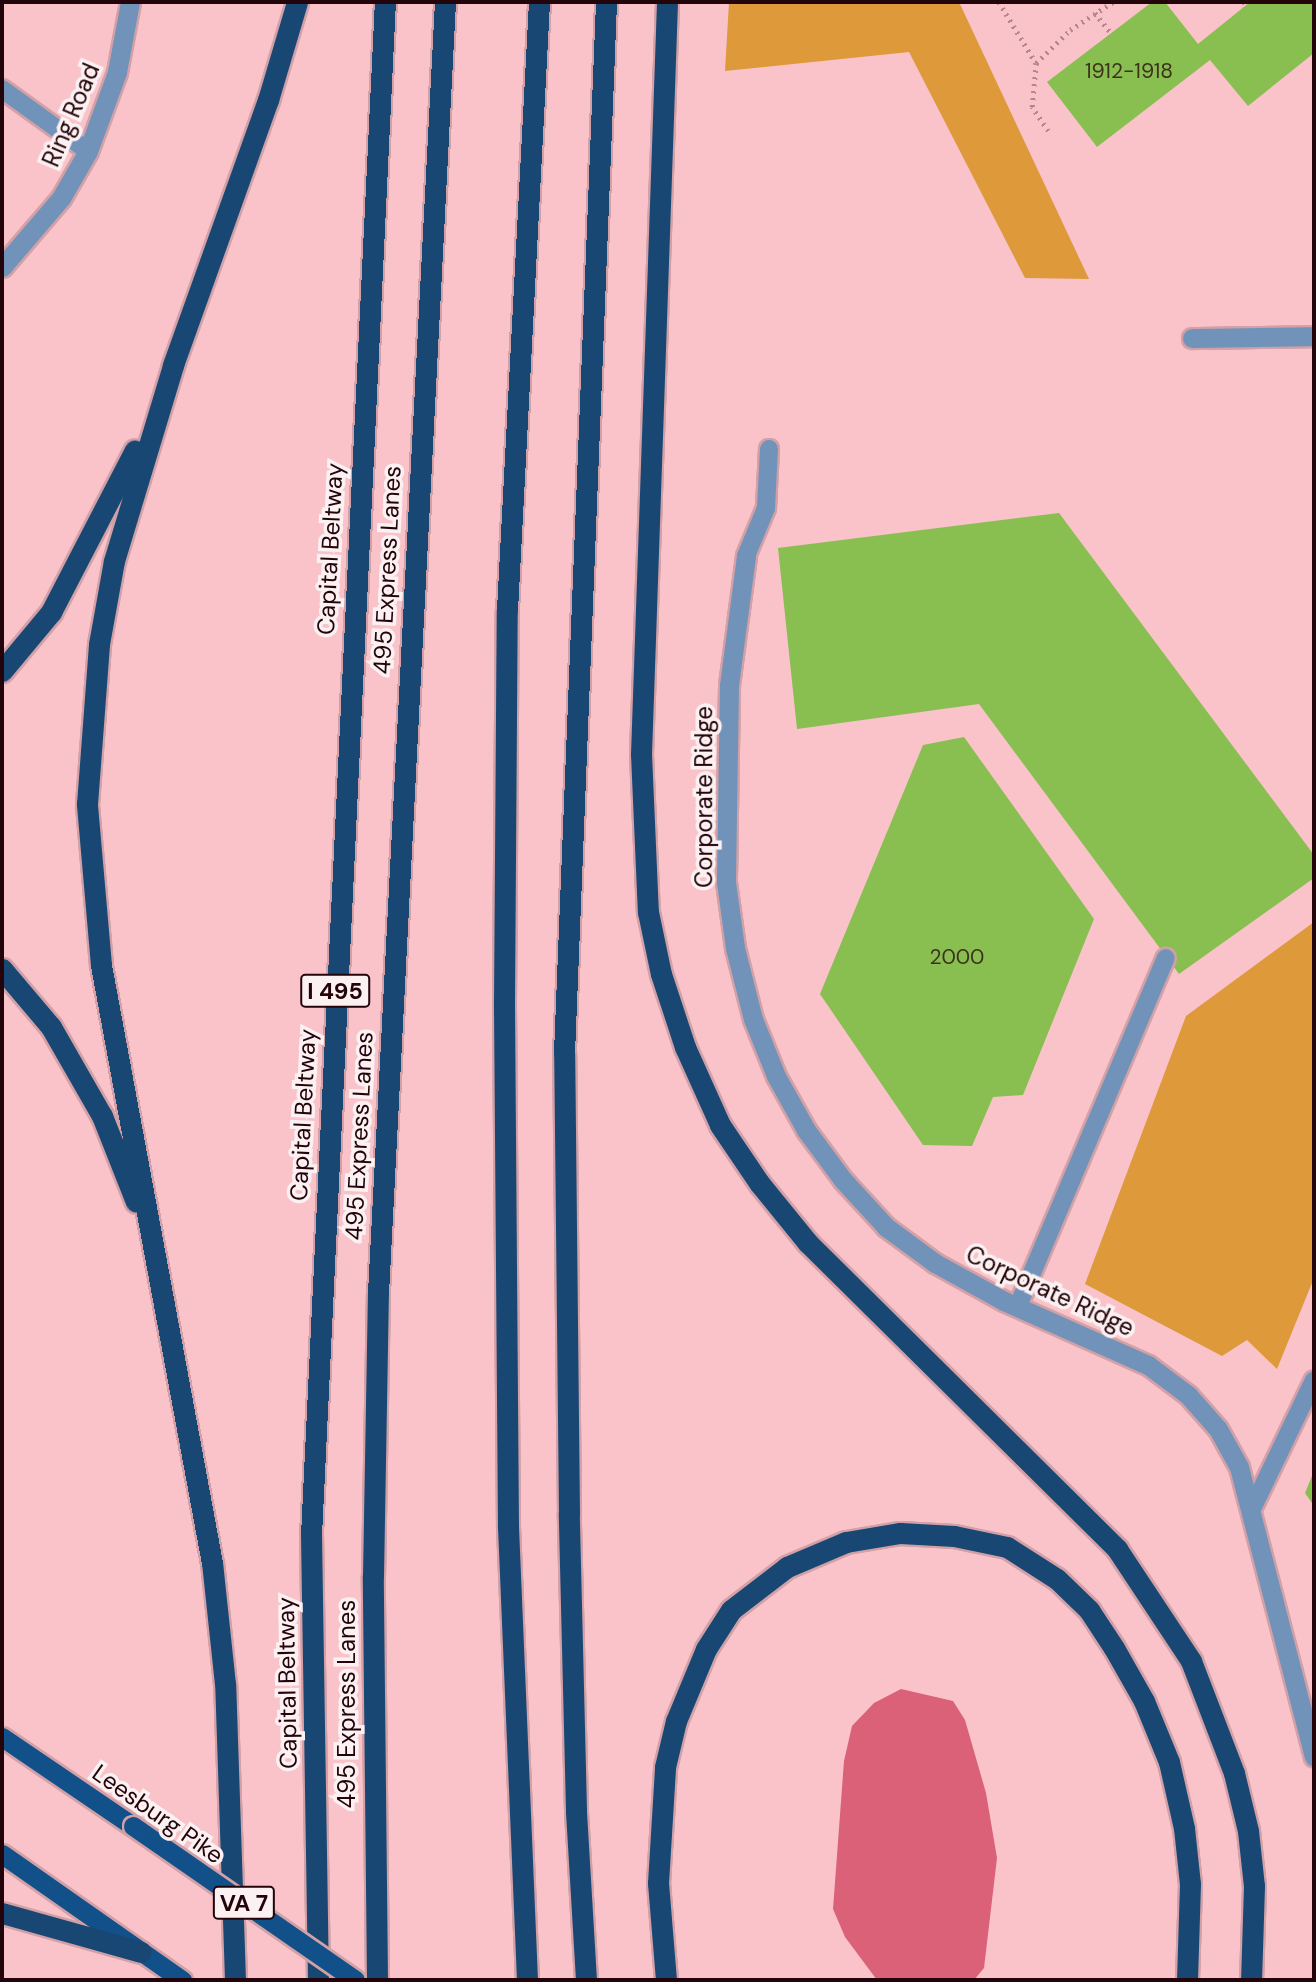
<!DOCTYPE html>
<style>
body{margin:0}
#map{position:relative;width:1316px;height:1982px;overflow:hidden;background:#f9c3c9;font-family:"DM Sans",sans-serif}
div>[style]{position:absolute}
.green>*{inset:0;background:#de993b}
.water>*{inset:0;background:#da6177}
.building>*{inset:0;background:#89be50}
.path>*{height:4.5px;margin-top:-2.25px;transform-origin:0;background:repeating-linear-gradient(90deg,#b5878d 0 2px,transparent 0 7px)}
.roads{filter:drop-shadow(2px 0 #d2a1a7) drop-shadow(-2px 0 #d2a1a7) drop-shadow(0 2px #d2a1a7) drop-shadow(0 -2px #d2a1a7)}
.service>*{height:18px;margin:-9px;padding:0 9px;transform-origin:9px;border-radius:9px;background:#7193b9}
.minor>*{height:19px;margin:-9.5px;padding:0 9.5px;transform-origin:9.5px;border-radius:9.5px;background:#7193b9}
.tertiary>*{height:19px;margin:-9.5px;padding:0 9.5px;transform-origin:9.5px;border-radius:9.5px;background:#7193b9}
.trunk>*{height:19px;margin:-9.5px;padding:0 9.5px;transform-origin:9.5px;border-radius:9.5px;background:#115089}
.motorway>*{height:21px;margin:-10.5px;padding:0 10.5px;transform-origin:10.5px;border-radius:10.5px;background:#194774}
.bridges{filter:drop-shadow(2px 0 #d2a1a7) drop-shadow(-2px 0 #d2a1a7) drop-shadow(0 2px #d2a1a7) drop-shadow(0 -2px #d2a1a7)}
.trunk-bridge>*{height:19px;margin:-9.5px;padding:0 9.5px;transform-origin:9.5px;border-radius:9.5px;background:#115089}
span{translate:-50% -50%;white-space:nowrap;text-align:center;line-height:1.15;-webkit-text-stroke:7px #fbf1f2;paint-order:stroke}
.number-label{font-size:21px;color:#3c321c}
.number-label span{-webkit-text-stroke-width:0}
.shield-label span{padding:2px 5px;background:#fbf1f2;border:2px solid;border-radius:5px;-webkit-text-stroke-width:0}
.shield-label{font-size:23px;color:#22040a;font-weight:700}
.street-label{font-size:24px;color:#22040a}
.frame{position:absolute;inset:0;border:4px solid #22040a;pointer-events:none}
</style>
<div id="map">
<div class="green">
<i style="clip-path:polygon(729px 2px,959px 2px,1089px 279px,1025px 278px,909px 52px,725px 71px)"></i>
<i style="clip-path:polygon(1314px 922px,1314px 1278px,1277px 1369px,1247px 1340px,1222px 1356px,1085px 1284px,1186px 1016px)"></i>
</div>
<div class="water">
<i style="clip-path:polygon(901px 1689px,953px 1701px,965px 1720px,986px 1793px,997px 1858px,984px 1968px,974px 1980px,877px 1980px,845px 1937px,833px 1909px,844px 1761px,852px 1726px,874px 1703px)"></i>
</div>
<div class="building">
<i style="clip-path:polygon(1152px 2px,1165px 2px,1198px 44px,1250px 2px,1314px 2px,1314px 53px,1248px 106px,1210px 60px,1097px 147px,1047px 82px)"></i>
<i style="clip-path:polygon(1059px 513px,1314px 855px,1314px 878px,1179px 974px,979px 704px,797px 729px,778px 548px)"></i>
<i style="clip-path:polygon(964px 737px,1094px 919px,1023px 1095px,993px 1097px,972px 1146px,923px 1145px,820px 994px,923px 745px)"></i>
<i style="clip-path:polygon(1314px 1471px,1314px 1506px,1305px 1493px)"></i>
</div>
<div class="path">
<i style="left:999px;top:2px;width:71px;rotate:58.8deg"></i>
<i style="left:1244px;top:2px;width:4px;rotate:56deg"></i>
<i style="left:1095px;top:13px;width:26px;rotate:51deg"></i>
<i style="left:1048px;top:131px;width:29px;rotate:-124deg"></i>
<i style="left:1032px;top:107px;width:44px;rotate:-84.8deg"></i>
<i style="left:1036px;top:63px;width:47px;rotate:-44.1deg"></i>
<i style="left:1070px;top:30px;width:51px;rotate:-33.1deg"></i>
</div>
<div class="roads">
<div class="service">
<i style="left:2px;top:89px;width:106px;rotate:35.8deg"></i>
<i style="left:746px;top:556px;width:52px;rotate:-67.4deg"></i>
<i style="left:766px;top:508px;width:59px;rotate:-87.1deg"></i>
<i style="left:1018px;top:1306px;width:378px;rotate:-67deg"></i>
<i style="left:1251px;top:1511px;width:145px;rotate:-64.3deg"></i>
</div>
<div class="minor">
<i style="left:1192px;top:338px;width:122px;rotate:-0.9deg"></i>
<i style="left:746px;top:556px;width:131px;rotate:97.5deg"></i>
<i style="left:729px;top:686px;width:196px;rotate:90.9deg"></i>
<i style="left:726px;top:882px;width:67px;rotate:82.2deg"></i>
<i style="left:735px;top:948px;width:73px;rotate:75.8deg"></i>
<i style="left:753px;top:1019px;width:61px;rotate:68deg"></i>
<i style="left:776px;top:1076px;width:62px;rotate:60.9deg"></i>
<i style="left:806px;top:1130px;width:62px;rotate:53.5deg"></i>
<i style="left:843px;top:1180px;width:64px;rotate:47.5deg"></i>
<i style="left:886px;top:1227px;width:61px;rotate:36.3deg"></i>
<i style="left:935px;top:1263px;width:79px;rotate:28.8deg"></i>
<i style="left:1004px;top:1301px;width:158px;rotate:24deg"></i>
<i style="left:1148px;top:1365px;width:50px;rotate:36.9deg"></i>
<i style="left:1188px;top:1395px;width:45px;rotate:48.6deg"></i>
<i style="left:1218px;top:1429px;width:43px;rotate:61.1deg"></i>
<i style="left:1239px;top:1467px;width:299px;rotate:75.5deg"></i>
</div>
<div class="tertiary">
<i style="left:2px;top:267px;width:91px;rotate:-49.5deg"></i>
<i style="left:61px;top:198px;width:54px;rotate:-60.1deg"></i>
<i style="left:88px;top:151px;width:84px;rotate:-69.8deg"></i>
<i style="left:117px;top:72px;width:71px;rotate:-79.5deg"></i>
</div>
<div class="trunk">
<i style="left:2px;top:1737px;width:158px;rotate:34.2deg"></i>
<i style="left:2px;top:1854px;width:220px;rotate:35deg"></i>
</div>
<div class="motorway">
<i style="left:667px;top:2px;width:752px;rotate:91.98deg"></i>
<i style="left:641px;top:754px;width:158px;rotate:87.5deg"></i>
<i style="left:648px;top:912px;width:63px;rotate:78.2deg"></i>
<i style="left:661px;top:974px;width:77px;rotate:71.8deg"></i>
<i style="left:685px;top:1047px;width:85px;rotate:65.8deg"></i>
<i style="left:720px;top:1125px;width:71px;rotate:55.9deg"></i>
<i style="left:760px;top:1184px;width:76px;rotate:50.9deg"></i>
<i style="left:808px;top:1243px;width:435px;rotate:44.7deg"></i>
<i style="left:1117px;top:1549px;width:134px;rotate:56.5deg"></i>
<i style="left:1191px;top:1661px;width:120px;rotate:69deg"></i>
<i style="left:1234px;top:1773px;width:60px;rotate:76.4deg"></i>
<i style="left:1248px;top:1831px;width:55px;rotate:83.8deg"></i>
<i style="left:1254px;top:1886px;width:94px;rotate:91.8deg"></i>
<i style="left:2px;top:671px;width:77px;rotate:-50.3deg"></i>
<i style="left:51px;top:612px;width:182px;rotate:-62.6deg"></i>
<i style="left:2px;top:969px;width:76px;rotate:49.8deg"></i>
<i style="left:51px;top:1027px;width:103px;rotate:60.2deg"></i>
<i style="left:102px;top:1116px;width:92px;rotate:68.4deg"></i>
<i style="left:2px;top:1913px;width:144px;rotate:15.7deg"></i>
<i style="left:235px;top:1980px;width:296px;rotate:-91.9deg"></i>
<i style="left:225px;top:1684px;width:122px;rotate:-96.1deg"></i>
<i style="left:212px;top:1563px;width:608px;rotate:-100.52deg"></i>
<i style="left:101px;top:965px;width:162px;rotate:-95deg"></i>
<i style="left:87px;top:804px;width:160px;rotate:-85.7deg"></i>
<i style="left:99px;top:644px;width:84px;rotate:-79.8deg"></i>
<i style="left:114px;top:561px;width:205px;rotate:-73.2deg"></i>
<i style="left:173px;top:365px;width:282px;rotate:-70.3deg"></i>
<i style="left:268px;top:100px;width:102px;rotate:-73.5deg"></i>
<i style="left:318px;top:1980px;width:445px;rotate:-90.9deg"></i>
<i style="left:311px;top:1535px;width:1535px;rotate:-87.24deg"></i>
<i style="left:377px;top:1980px;width:404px;rotate:-90.6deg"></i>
<i style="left:373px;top:1576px;width:283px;rotate:-89deg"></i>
<i style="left:378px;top:1293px;width:1293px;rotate:-87.03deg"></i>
<i style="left:527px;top:1980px;width:453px;rotate:-92.4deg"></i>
<i style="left:508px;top:1527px;width:525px;rotate:-90.44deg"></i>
<i style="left:504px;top:1002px;width:392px;rotate:-89.6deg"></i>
<i style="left:507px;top:610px;width:609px;rotate:-86.99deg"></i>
<i style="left:586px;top:1980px;width:170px;rotate:-93.4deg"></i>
<i style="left:576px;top:1810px;width:297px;rotate:-91.4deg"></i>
<i style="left:569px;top:1513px;width:460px;rotate:-90.6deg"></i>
<i style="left:564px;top:1053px;width:1052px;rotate:-87.71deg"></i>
<i style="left:666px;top:1980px;width:97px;rotate:-94.7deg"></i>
<i style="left:658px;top:1883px;width:116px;rotate:-86.5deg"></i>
<i style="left:665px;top:1767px;width:47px;rotate:-76.6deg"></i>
<i style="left:676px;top:1721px;width:78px;rotate:-67.4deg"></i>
<i style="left:706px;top:1649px;width:46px;rotate:-57.3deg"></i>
<i style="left:731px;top:1610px;width:71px;rotate:-37.5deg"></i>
<i style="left:787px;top:1567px;width:64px;rotate:-23deg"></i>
<i style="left:846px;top:1542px;width:55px;rotate:-9.5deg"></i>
<i style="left:900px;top:1533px;width:54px;rotate:3.2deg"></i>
<i style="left:954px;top:1536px;width:54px;rotate:11.7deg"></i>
<i style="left:1007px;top:1547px;width:59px;rotate:32.6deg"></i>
<i style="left:1057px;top:1579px;width:45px;rotate:44.1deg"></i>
<i style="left:1089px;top:1610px;width:45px;rotate:56.7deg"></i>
<i style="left:1114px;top:1648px;width:61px;rotate:60.5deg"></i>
<i style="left:1144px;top:1701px;width:66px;rotate:67.7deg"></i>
<i style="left:1169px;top:1762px;width:68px;rotate:77.2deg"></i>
<i style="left:1184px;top:1828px;width:56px;rotate:83.9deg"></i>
<i style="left:1190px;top:1884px;width:96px;rotate:91.8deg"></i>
</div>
</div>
<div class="bridges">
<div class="trunk-bridge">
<i style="left:133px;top:1826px;width:270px;rotate:34.7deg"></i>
</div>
</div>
<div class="number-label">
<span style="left:1129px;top:71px">1912-1918</span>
<span style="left:957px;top:957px">2000</span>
</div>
<div class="shield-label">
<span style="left:335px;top:991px">I 495</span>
<span style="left:244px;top:1903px">VA 7</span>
</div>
<div class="street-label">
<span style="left:71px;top:115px;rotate:-67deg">Ring Road</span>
<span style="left:330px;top:549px;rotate:-87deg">Capital Beltway</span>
<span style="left:387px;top:570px;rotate:-87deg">495 Express Lanes</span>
<span style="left:704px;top:797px;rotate:-90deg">Corporate Ridge</span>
<span style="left:303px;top:1115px;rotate:-87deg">Capital Beltway</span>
<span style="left:359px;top:1136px;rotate:-87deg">495 Express Lanes</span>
<span style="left:1050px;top:1291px;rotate:25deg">Corporate Ridge</span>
<span style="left:287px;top:1683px;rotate:-91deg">Capital Beltway</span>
<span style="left:347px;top:1704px;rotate:-90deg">495 Express Lanes</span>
<span style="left:158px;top:1814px;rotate:35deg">Leesburg Pike</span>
</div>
<div class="frame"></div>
</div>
